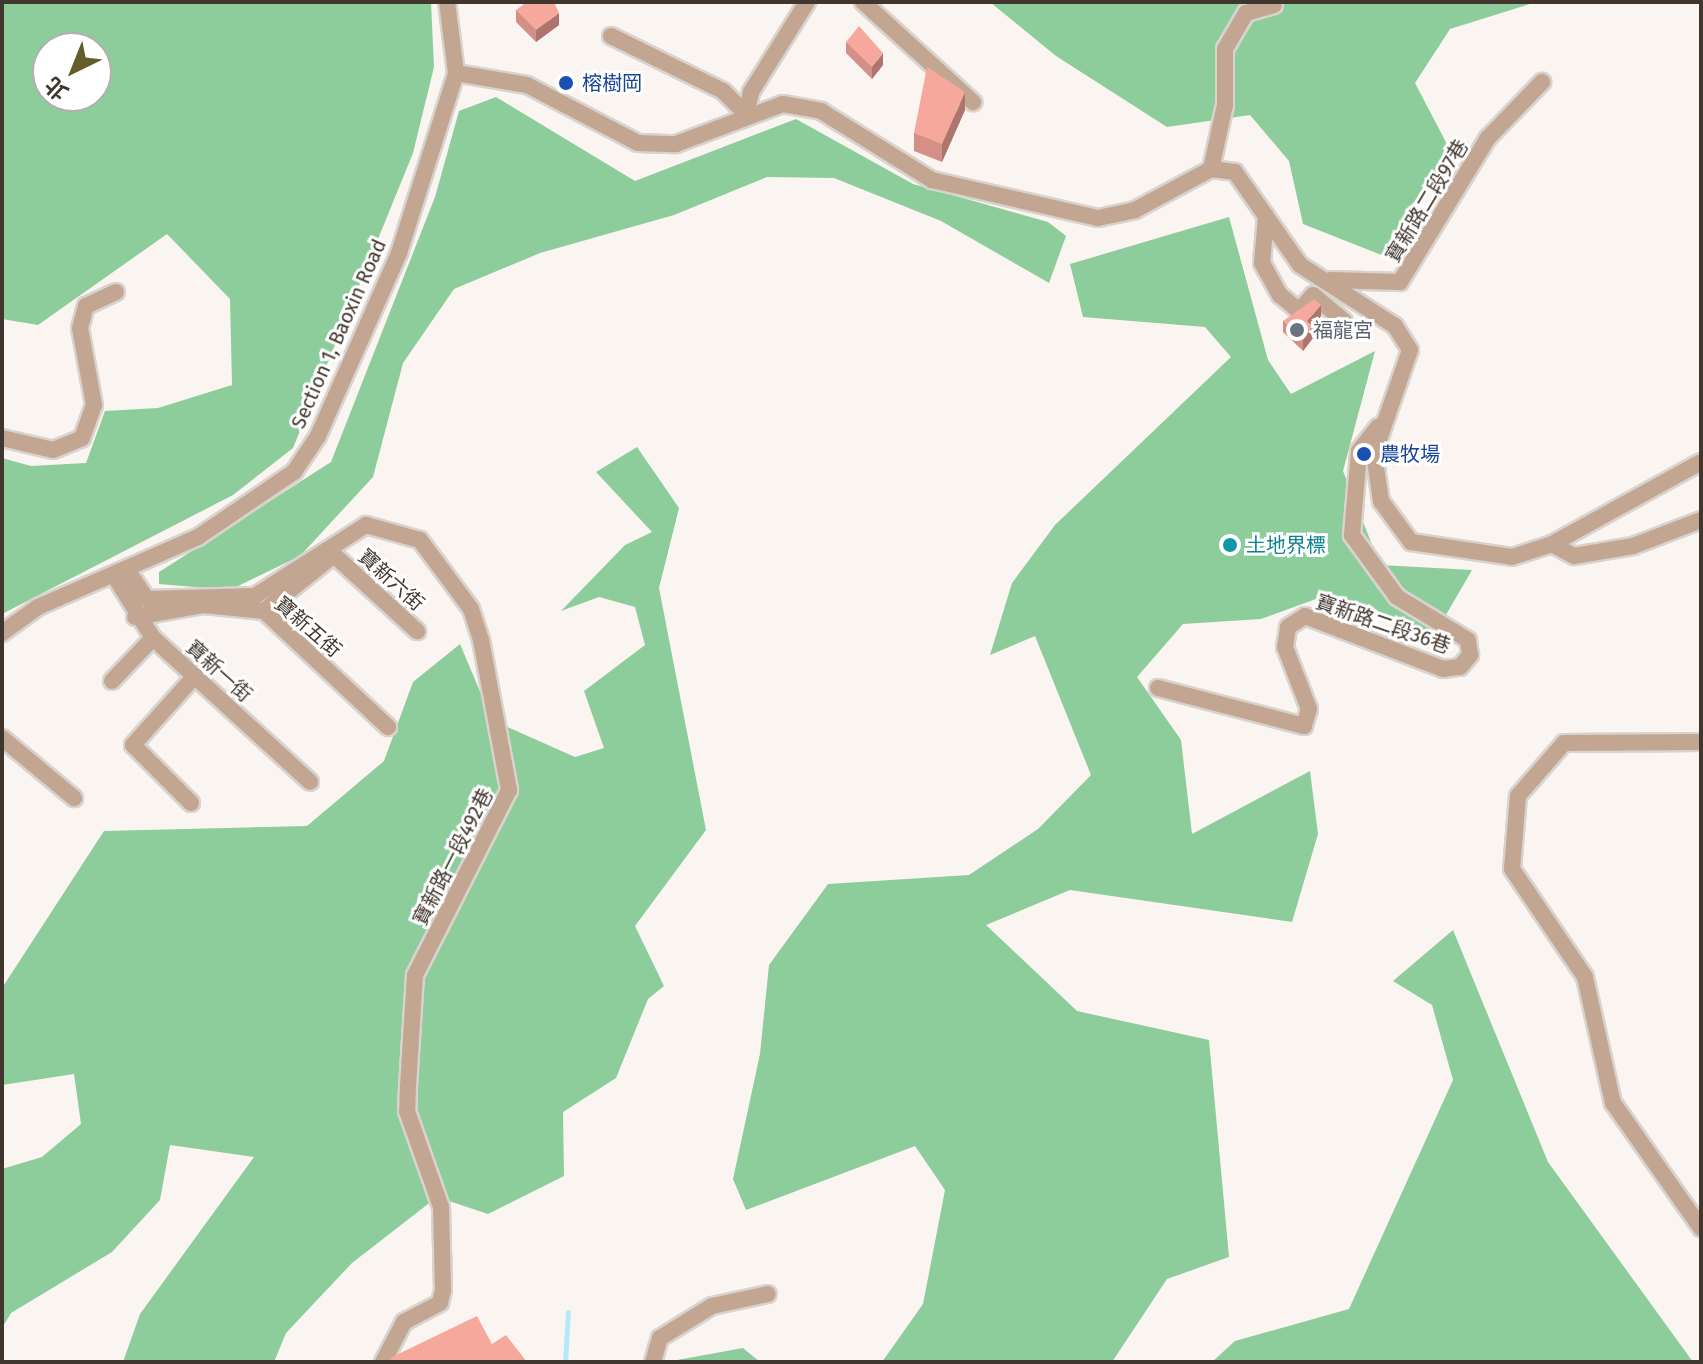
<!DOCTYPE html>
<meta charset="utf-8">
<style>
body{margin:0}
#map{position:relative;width:1703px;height:1364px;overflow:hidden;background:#fbf5f1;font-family:"Fira Sans","Noto Sans TC",sans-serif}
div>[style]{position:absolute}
.forest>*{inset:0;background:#8dcc9b}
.stream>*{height:5px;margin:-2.5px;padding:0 2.5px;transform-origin:2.5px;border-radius:2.5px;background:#b5e9f7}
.roads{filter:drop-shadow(2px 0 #d9d3ce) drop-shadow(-2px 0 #d9d3ce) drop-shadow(0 2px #d9d3ce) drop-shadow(0 -2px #d9d3ce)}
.minor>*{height:16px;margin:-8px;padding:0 8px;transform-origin:8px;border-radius:8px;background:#c2a692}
.wall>*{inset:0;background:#d49087}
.shaded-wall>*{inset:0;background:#ac766e}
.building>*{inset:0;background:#f6a89d}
.dots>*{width:22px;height:22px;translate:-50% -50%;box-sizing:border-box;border:4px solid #fff;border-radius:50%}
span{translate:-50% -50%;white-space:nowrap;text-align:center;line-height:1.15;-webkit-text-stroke:6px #fff;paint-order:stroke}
.transit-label{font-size:20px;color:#164399}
.left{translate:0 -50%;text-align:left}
.street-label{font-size:20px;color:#40362d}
.worship-label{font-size:20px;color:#5b616d}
.culture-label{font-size:20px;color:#0d838f}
.frame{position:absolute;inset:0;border:4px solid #40362d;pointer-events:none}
.north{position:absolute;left:32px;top:32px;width:80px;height:80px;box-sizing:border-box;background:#fff;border:2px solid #b3afab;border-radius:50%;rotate:223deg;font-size:22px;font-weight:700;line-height:32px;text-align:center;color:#40362d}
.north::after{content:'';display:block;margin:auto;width:28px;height:36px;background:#645d29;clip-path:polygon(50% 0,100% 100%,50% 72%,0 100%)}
</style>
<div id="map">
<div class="forest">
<i style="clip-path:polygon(evenodd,2px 2px,431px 2px,434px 67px,413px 153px,293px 448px,233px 495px,2px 614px,2px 458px,31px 466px,86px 463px,105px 411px,158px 408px,232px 385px,230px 299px,167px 234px,38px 325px,2px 319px,2px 2px,96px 48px,96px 96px,48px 96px,48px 48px,96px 48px)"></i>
<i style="clip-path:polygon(990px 2px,1536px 2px,1450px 29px,1415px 83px,1451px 152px,1384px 256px,1303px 224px,1289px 161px,1250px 115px,1167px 127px,1056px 56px)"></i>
<i style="clip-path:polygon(496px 97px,635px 181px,796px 119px,913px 184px,1048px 222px,1066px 236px,1049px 283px,941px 221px,834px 178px,767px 177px,674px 215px,540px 253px,454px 289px,403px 363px,373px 477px,300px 556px,230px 590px,159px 584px,159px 572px,331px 462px,435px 197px,459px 111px)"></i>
<i style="clip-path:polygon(1229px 217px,1268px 360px,1291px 394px,1375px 351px,1343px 471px,1380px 565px,1472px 570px,1432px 639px,1327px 595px,1261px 619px,1183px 624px,1137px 677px,1181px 740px,1192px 834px,1310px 771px,1318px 834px,1292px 922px,1070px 890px,986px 925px,1077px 1011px,1209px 1040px,1229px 1257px,1167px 1279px,1112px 1362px,882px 1362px,923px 1304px,945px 1190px,915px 1146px,746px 1210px,733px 1179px,760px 1054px,769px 965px,828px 884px,969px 875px,1038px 829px,1091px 775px,1035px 636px,990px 655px,1012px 583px,1055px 525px,1231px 357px,1205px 327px,1083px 317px,1070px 264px)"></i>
<i style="clip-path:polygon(637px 447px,679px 508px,659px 588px,706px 830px,635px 926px,664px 986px,648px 999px,616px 1078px,563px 1112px,564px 1176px,488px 1214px,437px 1197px,352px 1263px,286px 1333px,274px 1362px,123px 1362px,140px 1314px,254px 1157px,170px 1145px,160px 1200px,112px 1252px,11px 1313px,2px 1328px,2px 1169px,42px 1157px,81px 1124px,74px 1074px,2px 1085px,2px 988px,104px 831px,307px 826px,384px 761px,413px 682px,460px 644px,492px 720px,575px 757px,604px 748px,584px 691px,645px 645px,635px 607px,599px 597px,561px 611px,625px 545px,652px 532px,596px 472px)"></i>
<i style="clip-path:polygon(1453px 930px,1548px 1162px,1693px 1362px,1212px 1362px,1235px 1341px,1349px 1309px,1453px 1080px,1432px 1005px,1393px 981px)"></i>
<i style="clip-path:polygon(743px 1348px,760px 1362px,677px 1360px)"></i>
</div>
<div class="stream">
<i style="left:565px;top:1362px;width:50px;rotate:-86.6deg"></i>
</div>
<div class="roads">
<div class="minor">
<i style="left:863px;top:2px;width:149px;rotate:42.3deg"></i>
<i style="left:611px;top:36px;width:125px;rotate:26.2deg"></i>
<i style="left:723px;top:91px;width:33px;rotate:45deg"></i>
<i style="left:456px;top:73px;width:72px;rotate:9.6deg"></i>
<i style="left:527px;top:85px;width:125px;rotate:27.6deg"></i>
<i style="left:638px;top:143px;width:38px;rotate:2deg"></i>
<i style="left:676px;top:144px;width:114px;rotate:-20.5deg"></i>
<i style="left:783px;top:104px;width:39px;rotate:10deg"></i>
<i style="left:821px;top:111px;width:131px;rotate:31.9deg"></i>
<i style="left:932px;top:180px;width:170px;rotate:12.9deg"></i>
<i style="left:1098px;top:218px;width:38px;rotate:-12deg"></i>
<i style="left:1135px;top:210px;width:86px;rotate:-28.3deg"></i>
<i style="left:1211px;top:169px;width:24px;rotate:7deg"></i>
<i style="left:1235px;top:172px;width:113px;rotate:55deg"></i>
<i style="left:1300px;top:265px;width:113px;rotate:32.7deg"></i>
<i style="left:1395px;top:326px;width:28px;rotate:58deg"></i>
<i style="left:1410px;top:350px;width:110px;rotate:109.1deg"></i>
<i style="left:1374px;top:454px;width:48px;rotate:81.5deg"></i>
<i style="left:1381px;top:501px;width:51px;rotate:53.8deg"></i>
<i style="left:1411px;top:542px;width:102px;rotate:8.4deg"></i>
<i style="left:1512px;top:557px;width:42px;rotate:-18deg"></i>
<i style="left:1552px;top:544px;width:170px;rotate:-28.8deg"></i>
<i style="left:746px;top:114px;width:23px;rotate:-77deg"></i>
<i style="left:751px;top:92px;width:106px;rotate:-58.1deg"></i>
<i style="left:1211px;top:169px;width:66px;rotate:-77.7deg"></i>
<i style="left:1225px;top:105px;width:56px;rotate:-90deg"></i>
<i style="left:1225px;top:49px;width:42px;rotate:-59.7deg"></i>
<i style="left:1246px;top:13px;width:29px;rotate:-16deg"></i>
<i style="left:1266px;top:216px;width:47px;rotate:94.9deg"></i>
<i style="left:1262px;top:263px;width:37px;rotate:61deg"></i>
<i style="left:1280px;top:295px;width:25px;rotate:40deg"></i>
<i style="left:1299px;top:311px;width:21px;rotate:-49deg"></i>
<i style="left:1313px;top:295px;width:40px;rotate:40deg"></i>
<i style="left:1331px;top:280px;width:69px;rotate:1.7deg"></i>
<i style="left:1400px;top:282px;width:169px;rotate:-58.6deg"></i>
<i style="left:1488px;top:138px;width:78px;rotate:-46deg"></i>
<i style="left:2px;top:438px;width:52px;rotate:13.2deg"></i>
<i style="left:53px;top:450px;width:31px;rotate:-22deg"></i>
<i style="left:82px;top:438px;width:35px;rotate:-70deg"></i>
<i style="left:94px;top:405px;width:78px;rotate:-100.3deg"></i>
<i style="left:80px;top:328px;width:23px;rotate:-75deg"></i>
<i style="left:86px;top:306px;width:33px;rotate:-25deg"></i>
<i style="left:1552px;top:544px;width:25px;rotate:29deg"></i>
<i style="left:1574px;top:556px;width:60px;rotate:-9.6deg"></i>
<i style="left:1633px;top:546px;width:73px;rotate:-20.9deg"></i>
<i style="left:128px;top:571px;width:34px;rotate:56deg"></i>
<i style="left:147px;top:599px;width:108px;rotate:-1.6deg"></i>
<i style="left:255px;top:596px;width:132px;rotate:-32.6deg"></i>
<i style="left:366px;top:525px;width:56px;rotate:15.5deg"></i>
<i style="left:420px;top:540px;width:86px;rotate:53.5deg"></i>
<i style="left:471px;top:609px;width:33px;rotate:72deg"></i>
<i style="left:481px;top:640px;width:153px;rotate:79.4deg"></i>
<i style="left:509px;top:790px;width:208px;rotate:116.9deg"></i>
<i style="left:415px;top:975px;width:111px;rotate:93.6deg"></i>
<i style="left:408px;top:1086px;width:25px;rotate:92deg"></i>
<i style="left:407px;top:1111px;width:102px;rotate:70.5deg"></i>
<i style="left:441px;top:1207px;width:83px;rotate:88.6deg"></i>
<i style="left:443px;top:1290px;width:13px;rotate:103deg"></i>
<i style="left:440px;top:1303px;width:41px;rotate:152.2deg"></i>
<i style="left:404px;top:1322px;width:45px;rotate:117.7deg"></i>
<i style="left:115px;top:577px;width:72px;rotate:58.1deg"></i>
<i style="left:153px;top:638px;width:213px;rotate:42.5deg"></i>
<i style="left:264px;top:611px;width:90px;rotate:-38.7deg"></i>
<i style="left:334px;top:555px;width:113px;rotate:42.5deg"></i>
<i style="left:135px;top:617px;width:70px;rotate:-9.9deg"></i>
<i style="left:204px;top:605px;width:60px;rotate:5.7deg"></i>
<i style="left:264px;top:611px;width:170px;rotate:43.1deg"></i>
<i style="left:2px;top:633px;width:44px;rotate:-35.8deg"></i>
<i style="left:38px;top:607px;width:175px;rotate:-23.6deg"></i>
<i style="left:198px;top:537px;width:116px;rotate:-34.1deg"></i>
<i style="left:294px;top:472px;width:43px;rotate:-56.3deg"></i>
<i style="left:318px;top:436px;width:200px;rotate:-66.1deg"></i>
<i style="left:399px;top:253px;width:189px;rotate:-72.4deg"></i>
<i style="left:456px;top:73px;width:72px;rotate:-97.2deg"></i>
<i style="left:112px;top:681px;width:59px;rotate:-46.4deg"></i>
<i style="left:1158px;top:688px;width:151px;rotate:14.6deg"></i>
<i style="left:1304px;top:726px;width:18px;rotate:-74deg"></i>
<i style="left:1309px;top:709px;width:66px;rotate:-111.2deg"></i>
<i style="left:1285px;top:647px;width:20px;rotate:-81deg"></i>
<i style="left:1288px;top:627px;width:20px;rotate:-33deg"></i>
<i style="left:1305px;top:616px;width:148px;rotate:21deg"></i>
<i style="left:1443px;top:669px;width:17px;rotate:-7deg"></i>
<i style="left:1460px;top:667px;width:16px;rotate:-50deg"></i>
<i style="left:1470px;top:655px;width:15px;rotate:-98deg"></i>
<i style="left:1468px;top:640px;width:83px;rotate:-148.8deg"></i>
<i style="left:1397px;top:597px;width:77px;rotate:-126deg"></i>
<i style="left:1352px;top:535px;width:84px;rotate:-85.2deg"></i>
<i style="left:1359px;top:451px;width:31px;rotate:-52deg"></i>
<i style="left:2px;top:738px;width:94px;rotate:39.8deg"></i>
<i style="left:1701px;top:742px;width:137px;rotate:179.6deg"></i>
<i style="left:1564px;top:743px;width:70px;rotate:131deg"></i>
<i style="left:1518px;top:796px;width:73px;rotate:94.7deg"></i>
<i style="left:1512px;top:869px;width:130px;rotate:55.9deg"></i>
<i style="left:1585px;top:977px;width:129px;rotate:77.5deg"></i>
<i style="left:1613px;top:1103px;width:153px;rotate:54.9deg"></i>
<i style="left:191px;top:803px;width:82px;rotate:-135deg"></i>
<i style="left:133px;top:745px;width:93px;rotate:-48.1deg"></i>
<i style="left:653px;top:1362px;width:25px;rotate:-74deg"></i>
<i style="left:660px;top:1338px;width:61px;rotate:-31.6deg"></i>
<i style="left:712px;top:1306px;width:57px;rotate:-12.1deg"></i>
</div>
</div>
<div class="wall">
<i style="clip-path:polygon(516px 10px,559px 25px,536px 42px,516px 22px)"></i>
<i style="clip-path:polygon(846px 42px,883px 65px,872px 79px,846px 53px)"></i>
<i style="clip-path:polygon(965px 110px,942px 162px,914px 151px,914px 133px)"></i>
<i style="clip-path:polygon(1321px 316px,1313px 326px,1313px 338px,1303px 351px,1283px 332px,1283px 321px)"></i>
</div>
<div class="shaded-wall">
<i style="clip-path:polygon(559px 13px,559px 25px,536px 42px,536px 30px)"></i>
<i style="clip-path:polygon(883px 53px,883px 65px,872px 79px,872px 67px)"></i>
<i style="clip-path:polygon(965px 92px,965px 110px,942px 162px,942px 144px)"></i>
<i style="clip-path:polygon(1321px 305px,1321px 316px,1313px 326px,1313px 338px,1303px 351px,1303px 339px,1307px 321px)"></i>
</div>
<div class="building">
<i style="clip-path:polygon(527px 2px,554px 2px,559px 13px,536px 30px,516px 10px)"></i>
<i style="clip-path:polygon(859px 26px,883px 53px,872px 67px,846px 42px)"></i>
<i style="clip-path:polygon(927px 67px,965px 92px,942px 144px,914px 133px)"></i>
<i style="clip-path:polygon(1314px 299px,1321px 305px,1307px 321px,1313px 326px,1303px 339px,1283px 321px)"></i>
<i style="clip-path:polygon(477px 1316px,492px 1344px,506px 1335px,527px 1362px,392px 1362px,390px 1358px)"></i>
</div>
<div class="dots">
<i style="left:566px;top:83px;background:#1a4fb4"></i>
<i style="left:1297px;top:330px;background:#6b7280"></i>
<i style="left:1364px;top:454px;background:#1a4fb4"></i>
<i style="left:1230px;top:545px;background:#0f9aa8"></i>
</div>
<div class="transit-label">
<span class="left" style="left:582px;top:83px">榕樹岡</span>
<span class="left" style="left:1380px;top:454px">農牧場</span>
</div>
<div class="street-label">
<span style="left:1427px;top:201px;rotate:-59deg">寶新路二段97巷</span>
<span style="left:339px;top:334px;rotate:-66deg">Section 1, Baoxin Road</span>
<span style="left:391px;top:580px;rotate:42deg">寶新六街</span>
<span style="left:1383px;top:624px;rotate:19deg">寶新路二段36巷</span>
<span style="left:308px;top:627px;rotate:41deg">寶新五街</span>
<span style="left:219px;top:671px;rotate:42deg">寶新一街</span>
<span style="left:453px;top:857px;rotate:-63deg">寶新路一段492巷</span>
</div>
<div class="worship-label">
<span class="left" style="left:1313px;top:330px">福龍宮</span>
</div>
<div class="culture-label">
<span class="left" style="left:1246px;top:545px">土地界標</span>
</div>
<div class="frame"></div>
<div class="north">北</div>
</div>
